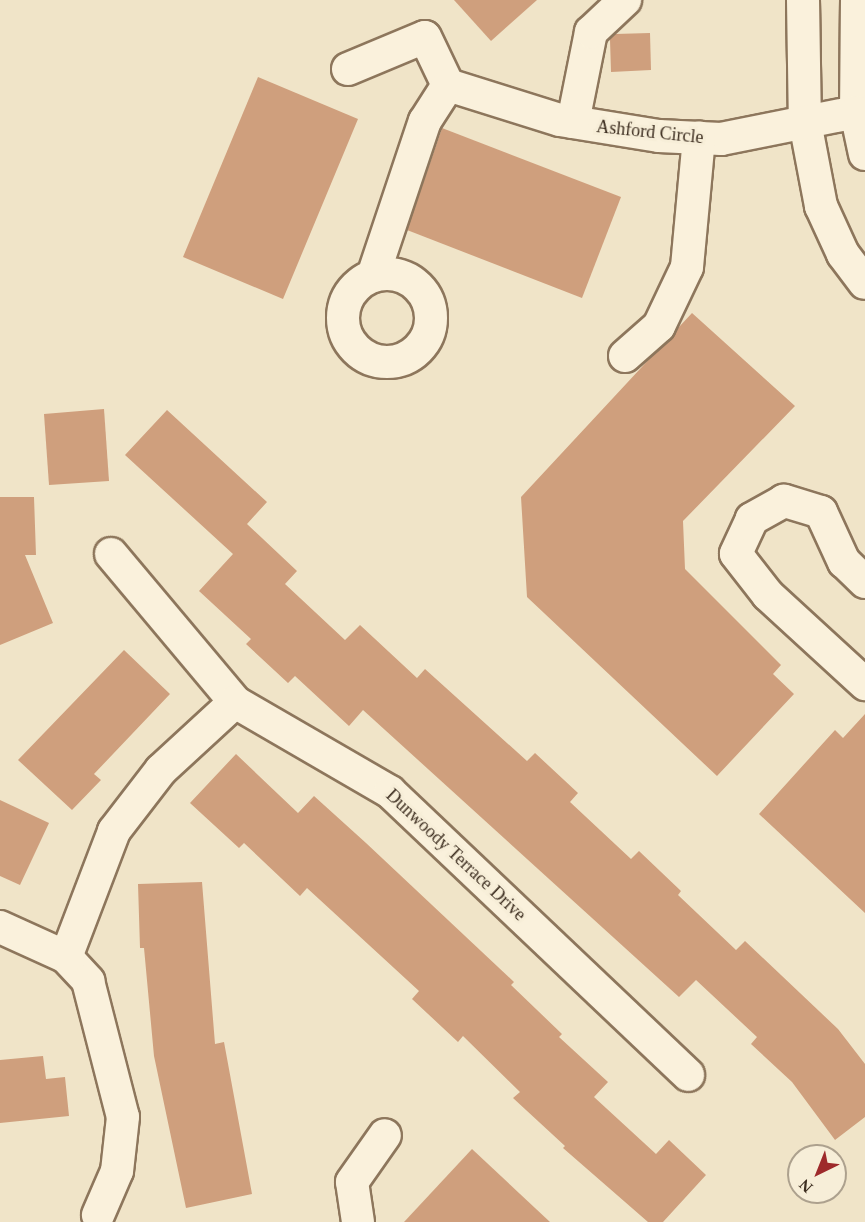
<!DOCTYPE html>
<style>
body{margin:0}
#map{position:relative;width:865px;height:1222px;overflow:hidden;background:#f0e4c8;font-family:Georgia,serif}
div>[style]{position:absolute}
.building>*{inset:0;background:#cf9f7d}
.roads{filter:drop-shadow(2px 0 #8d765c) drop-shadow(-2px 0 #8d765c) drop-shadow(0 2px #8d765c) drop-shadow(0 -2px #8d765c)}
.minor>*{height:32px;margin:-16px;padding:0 16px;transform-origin:16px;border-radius:16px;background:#faf1dc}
.minor>.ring{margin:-16px;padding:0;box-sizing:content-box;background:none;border:32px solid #faf1dc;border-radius:50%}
span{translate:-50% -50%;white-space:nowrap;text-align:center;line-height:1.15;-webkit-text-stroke:6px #f7eed8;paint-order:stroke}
.street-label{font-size:18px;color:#3d2e20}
.north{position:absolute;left:787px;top:1144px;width:60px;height:60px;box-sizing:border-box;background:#f7eed8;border:2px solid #ada18e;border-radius:50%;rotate:223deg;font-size:16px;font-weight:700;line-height:24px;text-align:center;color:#3d2e20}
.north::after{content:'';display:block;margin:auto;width:21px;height:27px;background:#9e2a2b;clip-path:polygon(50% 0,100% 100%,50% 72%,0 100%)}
</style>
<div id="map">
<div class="building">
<i style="clip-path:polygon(454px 0,537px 0,491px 41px)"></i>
<i style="clip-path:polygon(650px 33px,651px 70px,611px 72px,610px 39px,615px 34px)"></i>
<i style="clip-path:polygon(258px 77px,358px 119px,283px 299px,183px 257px)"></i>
<i style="clip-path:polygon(442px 128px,621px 197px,582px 298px,407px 230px)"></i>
<i style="clip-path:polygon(692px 313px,795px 406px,683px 521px,685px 569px,781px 665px,773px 674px,794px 694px,717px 776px,527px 597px,521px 497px)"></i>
<i style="clip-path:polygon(104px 409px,109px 481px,49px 485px,44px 414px)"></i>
<i style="clip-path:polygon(167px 410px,267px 502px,247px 524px,297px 571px,285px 584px,345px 640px,360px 625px,417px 678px,425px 669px,527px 761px,535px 753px,578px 793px,570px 802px,631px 859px,639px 851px,681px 891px,678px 895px,736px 950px,745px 941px,838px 1029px,865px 1064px,865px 1117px,835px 1140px,792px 1082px,751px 1044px,757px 1037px,696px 980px,679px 997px,363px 710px,349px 726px,295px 676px,288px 683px,246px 644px,251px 639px,199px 591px,233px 554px,125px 455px)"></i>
<i style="clip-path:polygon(0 497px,34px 497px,36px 555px,25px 555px,53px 623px,0 645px)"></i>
<i style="clip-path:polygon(124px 650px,170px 694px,94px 774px,101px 780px,72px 810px,18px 760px)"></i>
<i style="clip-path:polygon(865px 714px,865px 913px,759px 814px,835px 730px,843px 738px)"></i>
<i style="clip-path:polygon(236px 754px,298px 813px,314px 796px,366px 843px,514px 982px,511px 985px,562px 1034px,559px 1037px,608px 1082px,594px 1097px,656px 1154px,669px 1140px,706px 1175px,663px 1222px,648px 1222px,563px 1148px,565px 1146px,513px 1098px,520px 1092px,463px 1036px,458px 1042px,412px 999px,419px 991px,307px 888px,300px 896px,244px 843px,239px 848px,190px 803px)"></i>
<i style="clip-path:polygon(0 800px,49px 823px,20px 885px,0 876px)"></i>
<i style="clip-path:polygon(202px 882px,215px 1044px,224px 1042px,252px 1194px,186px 1208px,154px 1056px,144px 948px,140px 948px,138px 884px)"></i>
<i style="clip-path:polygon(43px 1056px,46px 1079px,65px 1077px,69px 1116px,0 1123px,0 1060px)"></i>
<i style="clip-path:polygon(472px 1149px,550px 1222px,404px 1222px)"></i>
</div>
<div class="roads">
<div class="minor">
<i style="left:803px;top:0;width:122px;rotate:89.1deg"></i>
<i style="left:805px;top:122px;width:86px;rotate:79.2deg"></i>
<i style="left:821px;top:206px;width:53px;rotate:65.4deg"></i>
<i style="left:843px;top:254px;width:36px;rotate:53deg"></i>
<i style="left:857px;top:0;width:112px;rotate:90.5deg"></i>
<i style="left:856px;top:112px;width:43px;rotate:77.9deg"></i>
<i style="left:348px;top:69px;width:83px;rotate:-22.6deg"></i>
<i style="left:425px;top:37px;width:53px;rotate:64.4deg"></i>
<i style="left:448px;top:85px;width:117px;rotate:17.4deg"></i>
<i style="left:560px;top:120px;width:100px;rotate:9.2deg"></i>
<i style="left:659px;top:136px;width:62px;rotate:2.8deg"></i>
<i style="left:721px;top:139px;width:138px;rotate:-11.3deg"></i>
<i style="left:856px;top:112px;width:9px;rotate:13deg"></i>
<i style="left:573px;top:122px;width:92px;rotate:-78.7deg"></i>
<i style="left:591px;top:32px;width:47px;rotate:-43.3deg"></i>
<i class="ring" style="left:343px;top:274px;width:56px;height:56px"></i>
<i style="left:373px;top:276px;width:163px;rotate:-71.5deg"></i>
<i style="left:425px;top:121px;width:43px;rotate:-57.4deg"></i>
<i style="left:625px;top:356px;width:45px;rotate:-41.4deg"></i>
<i style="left:659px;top:326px;width:65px;rotate:-64.6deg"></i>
<i style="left:687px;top:267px;width:130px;rotate:-84.7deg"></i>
<i style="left:111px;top:554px;width:193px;rotate:50deg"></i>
<i style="left:235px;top:702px;width:179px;rotate:30.1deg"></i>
<i style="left:390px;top:792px;width:411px;rotate:43.5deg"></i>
<i style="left:865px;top:582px;width:29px;rotate:-136deg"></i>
<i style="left:844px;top:562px;width:55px;rotate:-114.7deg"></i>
<i style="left:821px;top:512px;width:39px;rotate:-163deg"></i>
<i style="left:784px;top:501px;width:37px;rotate:151deg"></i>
<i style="left:752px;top:519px;width:38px;rotate:115deg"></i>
<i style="left:736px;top:554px;width:52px;rotate:52deg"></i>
<i style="left:768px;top:595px;width:132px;rotate:42.5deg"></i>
<i style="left:0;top:927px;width:72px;rotate:24.4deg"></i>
<i style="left:66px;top:957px;width:33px;rotate:47deg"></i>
<i style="left:88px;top:981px;width:140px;rotate:75.6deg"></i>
<i style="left:123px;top:1117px;width:54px;rotate:96.3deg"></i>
<i style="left:117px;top:1171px;width:48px;rotate:113.4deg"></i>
<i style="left:66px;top:957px;width:135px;rotate:-69.1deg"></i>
<i style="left:114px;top:831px;width:77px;rotate:-52.4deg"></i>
<i style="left:161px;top:770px;width:100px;rotate:-42.6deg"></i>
<i style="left:358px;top:1222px;width:40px;rotate:-98.5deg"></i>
<i style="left:352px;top:1182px;width:57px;rotate:-54.9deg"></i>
</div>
</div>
<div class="street-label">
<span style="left:650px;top:132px;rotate:6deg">Ashford Circle</span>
<span style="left:456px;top:855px;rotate:43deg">Dunwoody Terrace Drive</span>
</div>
<div class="north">N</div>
</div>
